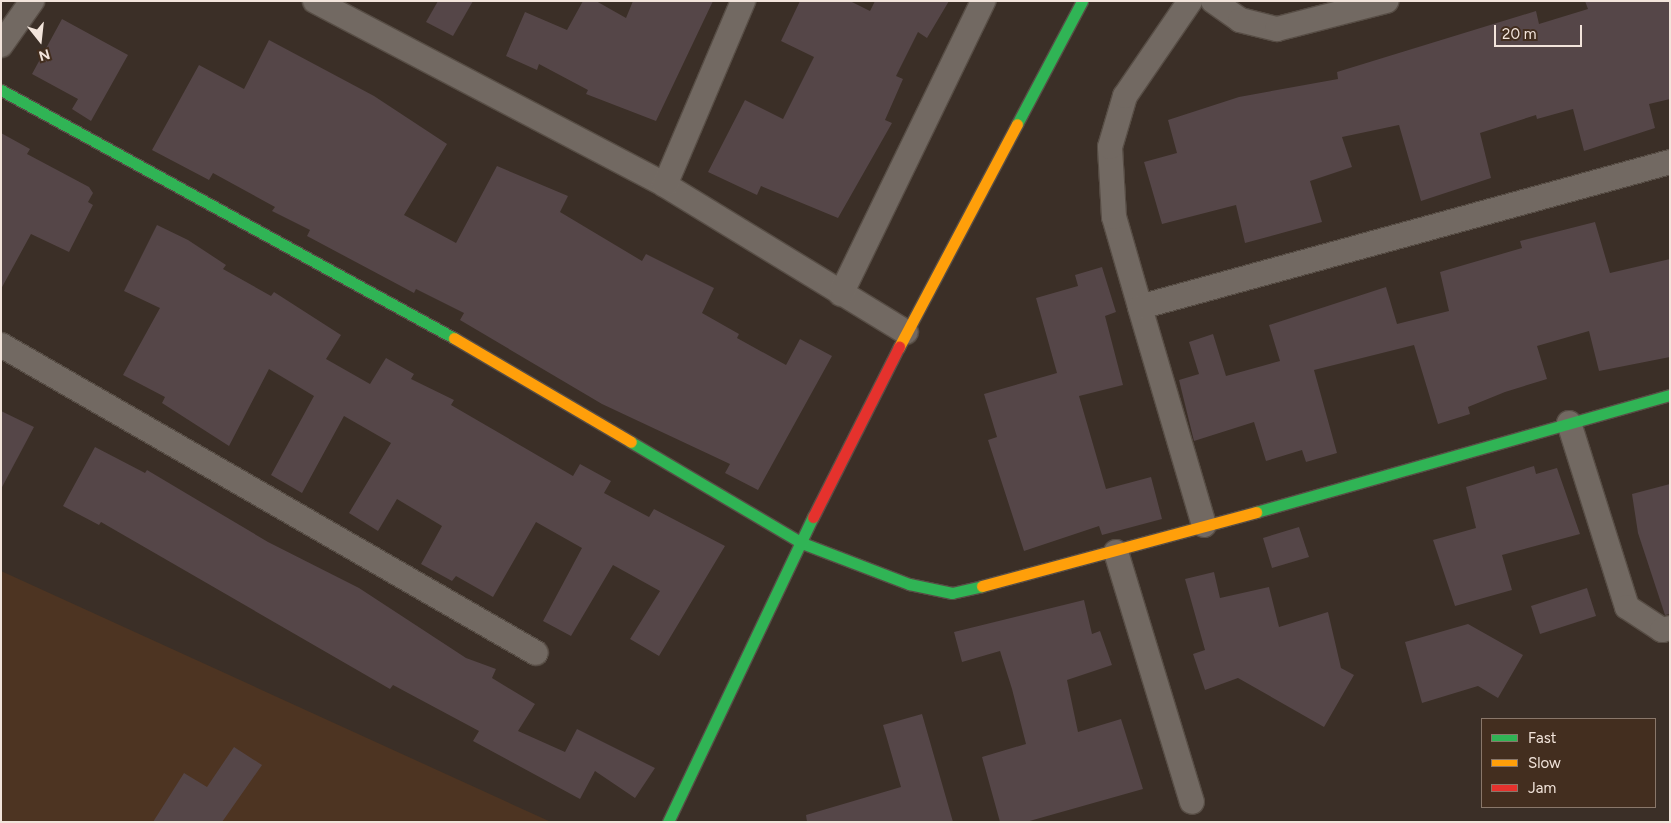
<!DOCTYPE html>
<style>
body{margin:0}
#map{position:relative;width:1671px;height:823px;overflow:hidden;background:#3b2f27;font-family:Figtree,sans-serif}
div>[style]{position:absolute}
.built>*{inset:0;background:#4d3422}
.building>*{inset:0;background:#554648}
.roads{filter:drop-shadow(1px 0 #574d45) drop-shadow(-1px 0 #574d45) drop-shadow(0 1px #574d45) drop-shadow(0 -1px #574d45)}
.street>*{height:24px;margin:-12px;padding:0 12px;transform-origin:12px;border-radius:12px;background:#726962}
.fast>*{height:11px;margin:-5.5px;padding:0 5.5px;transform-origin:5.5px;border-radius:5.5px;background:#30b455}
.slow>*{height:11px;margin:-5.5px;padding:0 5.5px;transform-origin:5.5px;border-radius:5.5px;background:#ff9f0a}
.jam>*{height:11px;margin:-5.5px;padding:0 5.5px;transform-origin:5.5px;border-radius:5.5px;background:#e5322d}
span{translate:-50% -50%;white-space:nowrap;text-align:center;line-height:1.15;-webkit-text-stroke:4.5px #432e1f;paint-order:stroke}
.frame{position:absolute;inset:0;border:2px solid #f2e4db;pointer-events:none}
.legend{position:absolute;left:1481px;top:718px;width:175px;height:90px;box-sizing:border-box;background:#432e1f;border:1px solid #89776a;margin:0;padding:6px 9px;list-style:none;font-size:15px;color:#f2e4db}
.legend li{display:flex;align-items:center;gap:10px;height:25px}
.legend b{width:25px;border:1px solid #89776a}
.north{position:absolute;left:15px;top:15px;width:50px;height:50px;-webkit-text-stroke:4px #432e1f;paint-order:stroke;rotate:164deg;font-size:14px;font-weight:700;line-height:20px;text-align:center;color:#f2e4db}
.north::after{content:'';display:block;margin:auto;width:18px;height:22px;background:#f2e4db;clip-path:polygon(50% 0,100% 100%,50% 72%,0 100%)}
.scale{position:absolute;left:1494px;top:25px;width:88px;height:22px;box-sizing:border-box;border:2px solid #f2e4db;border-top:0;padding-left:6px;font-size:15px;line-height:18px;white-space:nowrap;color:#f2e4db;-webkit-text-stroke:4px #432e1f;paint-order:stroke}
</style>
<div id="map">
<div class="built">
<i style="clip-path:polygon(1px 571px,551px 822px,1px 822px)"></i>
</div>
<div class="building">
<i style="clip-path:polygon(438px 1px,473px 1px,453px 36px,426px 22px)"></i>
<i style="clip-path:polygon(583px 1px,596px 1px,626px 18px,633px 1px,713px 1px,656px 121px,586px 94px,588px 90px,539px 64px,537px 70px,506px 56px,525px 12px,567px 30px)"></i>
<i style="clip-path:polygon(800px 1px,850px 1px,870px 11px,875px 1px,949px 1px,927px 38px,918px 32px,896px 76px,903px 79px,885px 120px,892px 123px,838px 218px,761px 186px,757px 195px,708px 172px,745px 100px,783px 119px,814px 57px,781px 41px)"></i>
<i style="clip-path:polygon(1585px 1px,1670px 1px,1670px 99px,1649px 104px,1655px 128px,1584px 151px,1573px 109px,1537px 119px,1536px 115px,1480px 133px,1491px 178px,1421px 201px,1399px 125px,1342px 137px,1352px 167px,1310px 181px,1322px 222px,1245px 243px,1236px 205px,1162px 224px,1144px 162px,1177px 153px,1168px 120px,1239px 97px,1338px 79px,1337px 72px,1536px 11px,1539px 24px,1588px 9px)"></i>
<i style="clip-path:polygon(62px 19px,128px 55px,91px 121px,72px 109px,78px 99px,32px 74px)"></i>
<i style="clip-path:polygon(269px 40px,374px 96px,447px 144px,404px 215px,456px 243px,497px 166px,568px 196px,560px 212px,642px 261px,646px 254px,714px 288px,702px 313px,739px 334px,737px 338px,786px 365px,800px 339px,832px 356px,758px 490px,725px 473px,730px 464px,602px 404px,460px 320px,464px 313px,416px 289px,414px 293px,307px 236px,310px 230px,272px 211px,275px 207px,213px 173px,209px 180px,152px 150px,199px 65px,244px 89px)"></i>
<i style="clip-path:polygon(1px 133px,30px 149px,27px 154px,89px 187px,93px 193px,88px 202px,93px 205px,69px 252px,31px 234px,1px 289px)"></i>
<i style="clip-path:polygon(1595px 222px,1610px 273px,1670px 259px,1670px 357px,1599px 371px,1589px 331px,1537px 346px,1547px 379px,1505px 392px,1468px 407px,1470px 414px,1438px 424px,1414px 345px,1314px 370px,1337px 453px,1306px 462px,1302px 450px,1266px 461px,1254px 422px,1194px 441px,1179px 380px,1199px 374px,1189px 342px,1213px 334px,1226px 376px,1280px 361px,1269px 325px,1386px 287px,1397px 324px,1449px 311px,1440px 272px,1522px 248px,1520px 241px)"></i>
<i style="clip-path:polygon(157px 225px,188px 240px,226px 265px,223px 269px,271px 296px,274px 292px,341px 335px,326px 359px,370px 384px,386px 358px,414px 374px,411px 379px,454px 400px,451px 405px,573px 476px,580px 464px,611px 481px,604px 493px,649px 517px,654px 509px,725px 546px,659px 656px,630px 639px,660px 591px,613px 565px,571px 636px,543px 621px,582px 548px,536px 522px,493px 597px,456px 576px,452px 581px,421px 564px,442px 526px,397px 499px,378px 531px,349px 513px,391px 443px,344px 416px,302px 493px,271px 475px,314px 396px,269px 369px,229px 446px,162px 403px,165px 397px,123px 375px,160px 308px,124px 291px)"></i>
<i style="clip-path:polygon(1102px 267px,1116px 312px,1105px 316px,1123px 385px,1079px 396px,1106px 489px,1151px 477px,1162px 519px,1102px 535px,1099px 526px,1024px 551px,988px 440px,997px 437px,984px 394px,1057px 373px,1036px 298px,1078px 286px,1075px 275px)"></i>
<i style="clip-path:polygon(1px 411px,34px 427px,1px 489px)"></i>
<i style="clip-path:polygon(95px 447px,145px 473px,147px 470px,268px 542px,359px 588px,466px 658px,496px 669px,492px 678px,535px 704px,518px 731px,565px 752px,577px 729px,655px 768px,635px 798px,595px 771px,580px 799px,473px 741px,479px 731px,393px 685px,390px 689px,101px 522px,99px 525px,63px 506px)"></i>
<i style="clip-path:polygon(1534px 466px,1536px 474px,1557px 468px,1580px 534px,1502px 555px,1512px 590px,1455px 606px,1433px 540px,1476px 528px,1466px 487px)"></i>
<i style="clip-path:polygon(1670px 484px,1670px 614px,1665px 615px,1638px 533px,1632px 494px)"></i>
<i style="clip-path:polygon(1299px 527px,1309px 557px,1272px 568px,1263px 538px)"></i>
<i style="clip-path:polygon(1214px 572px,1220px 598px,1269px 587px,1279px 627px,1328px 612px,1341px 668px,1354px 675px,1324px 727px,1238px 678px,1205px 690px,1193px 654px,1205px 650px,1185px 579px)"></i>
<i style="clip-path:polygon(1587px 588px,1596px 616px,1540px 634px,1531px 606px)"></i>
<i style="clip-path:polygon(1084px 600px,1092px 634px,1100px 631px,1112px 665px,1067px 680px,1078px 732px,1121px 719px,1143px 789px,1026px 822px,1000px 822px,982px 757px,1026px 744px,1012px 689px,1000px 651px,962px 662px,954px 632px)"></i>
<i style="clip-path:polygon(1468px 624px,1523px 655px,1498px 698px,1478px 686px,1422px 703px,1405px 642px)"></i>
<i style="clip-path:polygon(922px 714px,953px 822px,807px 822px,806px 815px,901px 787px,883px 725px)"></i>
<i style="clip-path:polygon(234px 747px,262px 765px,222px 822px,153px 822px,184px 773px,207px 787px)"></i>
</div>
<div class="roads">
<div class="street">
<i style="left:315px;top:1px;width:395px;rotate:27.7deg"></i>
<i style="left:665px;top:185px;width:282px;rotate:31.4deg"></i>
<i style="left:1213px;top:1px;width:33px;rotate:35deg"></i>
<i style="left:1240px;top:20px;width:38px;rotate:14deg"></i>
<i style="left:1277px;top:29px;width:113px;rotate:-14.4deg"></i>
<i style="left:1px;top:45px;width:54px;rotate:-54.8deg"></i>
<i style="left:665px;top:185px;width:200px;rotate:-67deg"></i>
<i style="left:841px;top:294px;width:326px;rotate:-64.1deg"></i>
<i style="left:1140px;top:307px;width:94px;rotate:-106.1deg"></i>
<i style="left:1114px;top:217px;width:70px;rotate:-93.3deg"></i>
<i style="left:1110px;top:147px;width:53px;rotate:-73.6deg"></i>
<i style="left:1125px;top:96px;width:115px;rotate:-55.6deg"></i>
<i style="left:1px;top:345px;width:617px;rotate:29.93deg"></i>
<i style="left:1569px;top:423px;width:193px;rotate:72.5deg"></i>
<i style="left:1627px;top:607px;width:42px;rotate:33.3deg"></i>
<i style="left:1662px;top:630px;width:8px;rotate:-14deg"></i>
<i style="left:1204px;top:525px;width:227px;rotate:-106.4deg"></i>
<i style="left:1140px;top:307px;width:549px;rotate:-15.3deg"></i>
<i style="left:1116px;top:552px;width:261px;rotate:73.1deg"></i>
</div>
<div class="fast">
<i style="left:1px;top:90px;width:516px;rotate:28.7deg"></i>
<i style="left:1017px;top:124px;width:139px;rotate:-62.1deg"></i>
<i style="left:631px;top:442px;width:199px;rotate:30.6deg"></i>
<i style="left:802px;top:543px;width:115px;rotate:21deg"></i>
<i style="left:909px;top:584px;width:44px;rotate:11.8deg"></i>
<i style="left:952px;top:593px;width:31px;rotate:-13deg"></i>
<i style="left:1256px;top:512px;width:430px;rotate:-15.8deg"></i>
<i style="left:668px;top:822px;width:338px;rotate:-64.6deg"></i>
</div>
<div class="slow">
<i style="left:454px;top:338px;width:205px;rotate:30.4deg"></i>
<i style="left:899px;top:347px;width:252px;rotate:-62.1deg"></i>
<i style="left:982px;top:586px;width:284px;rotate:-15.1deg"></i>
</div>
<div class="jam">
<i style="left:813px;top:517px;width:191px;rotate:-63.2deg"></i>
</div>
</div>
<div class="frame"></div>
<ul class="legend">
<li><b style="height:6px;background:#30b455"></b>Fast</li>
<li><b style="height:6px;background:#ff9f0a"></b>Slow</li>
<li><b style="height:6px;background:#e5322d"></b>Jam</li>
</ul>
<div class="north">N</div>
<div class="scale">20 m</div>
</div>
